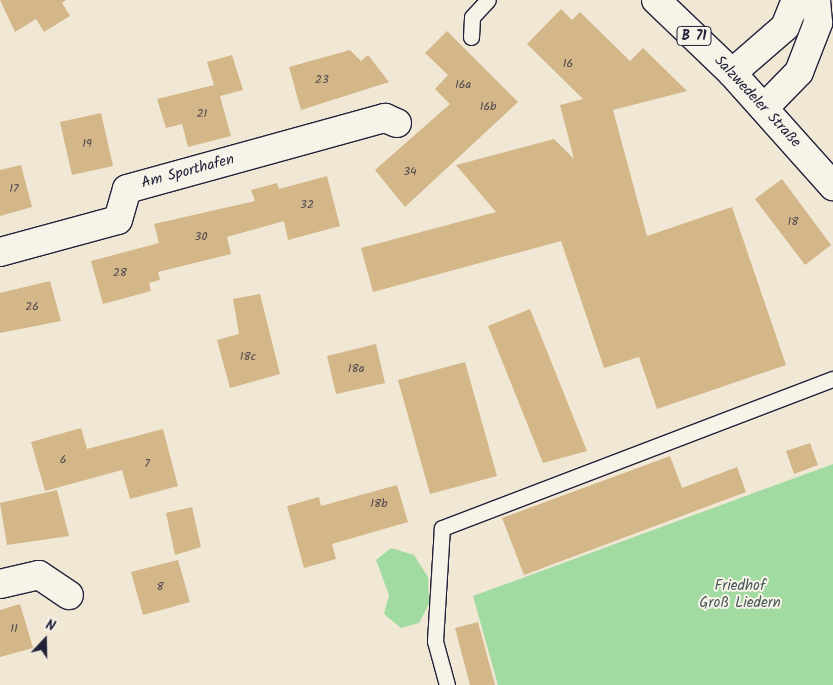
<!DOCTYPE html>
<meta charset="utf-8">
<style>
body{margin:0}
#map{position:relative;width:833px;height:685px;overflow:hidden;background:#f0e7d5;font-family:Kalam,sans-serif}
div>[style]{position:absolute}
.green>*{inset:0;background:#a2dba1}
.building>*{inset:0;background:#d4b789}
.roads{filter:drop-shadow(1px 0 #22223b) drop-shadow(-1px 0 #22223b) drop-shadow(0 1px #22223b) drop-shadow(0 -1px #22223b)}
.service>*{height:15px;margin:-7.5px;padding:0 7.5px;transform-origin:7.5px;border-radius:7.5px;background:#f7f3e8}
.minor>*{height:28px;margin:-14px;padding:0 14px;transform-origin:14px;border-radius:14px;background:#f7f3e8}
.primary>*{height:28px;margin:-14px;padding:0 14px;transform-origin:14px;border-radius:14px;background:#f7f3e8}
span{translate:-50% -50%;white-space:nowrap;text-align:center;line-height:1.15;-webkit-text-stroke:4px #f7f3e8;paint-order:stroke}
.number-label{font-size:12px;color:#4e474e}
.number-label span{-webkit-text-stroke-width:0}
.shield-label span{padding:1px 4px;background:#f7f3e8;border:1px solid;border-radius:4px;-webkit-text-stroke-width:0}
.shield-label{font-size:14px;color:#22223b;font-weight:700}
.street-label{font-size:15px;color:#22223b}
.park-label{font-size:15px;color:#485a5a}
.north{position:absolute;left:20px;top:615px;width:50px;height:50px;-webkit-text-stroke:4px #f7f3e8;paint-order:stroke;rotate:21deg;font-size:14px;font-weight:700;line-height:20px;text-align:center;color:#22223b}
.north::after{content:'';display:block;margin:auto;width:18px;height:22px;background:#22223b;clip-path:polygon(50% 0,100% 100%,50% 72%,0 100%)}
</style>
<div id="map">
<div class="green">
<i style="clip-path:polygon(833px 464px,833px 685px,498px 685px,473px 596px)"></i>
<i style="clip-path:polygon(391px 548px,414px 555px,428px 577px,429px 604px,419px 623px,401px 628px,384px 614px,389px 595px,376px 560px)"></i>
</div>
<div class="building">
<i style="clip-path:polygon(0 0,66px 0,62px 3px,70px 16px,44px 32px,36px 19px,15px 32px)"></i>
<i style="clip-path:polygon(561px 9px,572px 20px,580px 12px,630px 61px,643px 48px,687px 91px,613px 110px,647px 236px,732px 207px,786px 365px,657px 409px,639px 357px,604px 368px,561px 241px,373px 292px,361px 248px,496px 212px,456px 165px,554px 139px,574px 159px,560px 105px,583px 99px,527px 44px)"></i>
<i style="clip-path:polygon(447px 31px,518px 102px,405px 207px,375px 170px,450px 104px,435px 89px,448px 75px,425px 53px)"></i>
<i style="clip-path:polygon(350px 50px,361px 61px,368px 55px,389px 82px,301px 110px,289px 67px)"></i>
<i style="clip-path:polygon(232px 55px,243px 90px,220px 96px,231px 136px,188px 147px,182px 124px,166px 128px,157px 99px,214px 85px,207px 62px)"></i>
<i style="clip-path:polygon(101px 113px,113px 166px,72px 175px,60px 122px)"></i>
<i style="clip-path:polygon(21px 165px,32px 207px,0 216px,0 170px)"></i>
<i style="clip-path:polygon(327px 176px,340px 226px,288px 240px,284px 221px,227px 237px,231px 254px,158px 272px,160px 280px,149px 283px,151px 291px,103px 304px,91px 261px,159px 243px,154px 224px,255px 201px,251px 190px,277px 183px,279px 189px)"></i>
<i style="clip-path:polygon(782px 179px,831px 245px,805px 265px,755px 199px)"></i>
<i style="clip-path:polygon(50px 281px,61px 321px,0 333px,0 293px)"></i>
<i style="clip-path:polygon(260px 294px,280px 374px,230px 388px,217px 340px,239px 334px,233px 299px)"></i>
<i style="clip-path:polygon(530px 309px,587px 451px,543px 463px,488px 326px)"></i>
<i style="clip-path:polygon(376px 344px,385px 383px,336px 394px,327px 356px)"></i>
<i style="clip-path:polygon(465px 362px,497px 476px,430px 494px,398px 380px)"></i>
<i style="clip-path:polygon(81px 428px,87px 449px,163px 429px,178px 486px,130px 499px,122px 470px,45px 491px,31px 442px)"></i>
<i style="clip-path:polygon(810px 443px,818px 465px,794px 474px,786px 451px)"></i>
<i style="clip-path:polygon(670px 456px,682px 488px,737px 467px,746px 492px,524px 575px,502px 518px)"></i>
<i style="clip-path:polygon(397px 485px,408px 522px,332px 544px,336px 559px,304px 568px,287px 506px,319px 497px,321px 506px)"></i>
<i style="clip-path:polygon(57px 490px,69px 536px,7px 545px,0 503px)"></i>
<i style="clip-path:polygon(192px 507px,201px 547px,175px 555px,166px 513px)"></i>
<i style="clip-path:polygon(178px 560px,190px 602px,143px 615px,131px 572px)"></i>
<i style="clip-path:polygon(20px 604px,33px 648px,0 657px,0 610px)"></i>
<i style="clip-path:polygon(478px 622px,495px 685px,470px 685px,455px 628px)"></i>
</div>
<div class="roads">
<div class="service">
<i style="left:471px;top:37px;width:20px;rotate:-87deg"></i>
<i style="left:472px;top:17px;width:23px;rotate:-47deg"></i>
<i style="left:447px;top:685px;width:46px;rotate:-105.3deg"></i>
<i style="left:435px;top:641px;width:113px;rotate:-86.5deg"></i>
<i style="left:442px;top:528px;width:418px;rotate:-20.9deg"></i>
</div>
<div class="minor">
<i style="left:732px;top:73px;width:70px;rotate:-41deg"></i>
<i style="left:785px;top:27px;width:29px;rotate:-68deg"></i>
<i style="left:764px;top:108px;width:50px;rotate:-45.8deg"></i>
<i style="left:799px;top:72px;width:53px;rotate:-68.8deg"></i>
<i style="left:818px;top:23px;width:23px;rotate:-95deg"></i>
<i style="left:0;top:252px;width:122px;rotate:-15.2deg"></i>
<i style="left:118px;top:220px;width:32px;rotate:-74deg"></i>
<i style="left:127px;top:189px;width:268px;rotate:-15.4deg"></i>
<i style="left:385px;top:118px;width:13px;rotate:23deg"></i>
<i style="left:0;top:584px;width:40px;rotate:-13deg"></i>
<i style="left:39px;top:575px;width:36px;rotate:34deg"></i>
</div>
<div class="primary">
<i style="left:656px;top:0;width:105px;rotate:43.8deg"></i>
<i style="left:732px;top:73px;width:152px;rotate:48.2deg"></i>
</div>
</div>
<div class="number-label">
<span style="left:568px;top:64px">16</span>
<span style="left:322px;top:80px">23</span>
<span style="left:463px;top:85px">16a</span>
<span style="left:488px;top:107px">16b</span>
<span style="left:202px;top:114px">21</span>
<span style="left:87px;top:144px">19</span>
<span style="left:410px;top:172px">34</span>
<span style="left:14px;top:189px">17</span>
<span style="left:307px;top:205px">32</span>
<span style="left:793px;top:222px">18</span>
<span style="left:201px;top:237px">30</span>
<span style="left:120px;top:273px">28</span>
<span style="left:32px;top:307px">26</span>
<span style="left:248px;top:357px">18c</span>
<span style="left:356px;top:369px">18a</span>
<span style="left:63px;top:460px">6</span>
<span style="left:147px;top:464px">7</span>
<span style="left:379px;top:504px">18b</span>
<span style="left:160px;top:587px">8</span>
<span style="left:14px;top:629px">11</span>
</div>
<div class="shield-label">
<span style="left:694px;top:36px">B 71</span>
</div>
<div class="street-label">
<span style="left:757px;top:102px;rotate:47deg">Salzwedeler Straße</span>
<span style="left:188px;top:172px;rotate:-15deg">Am Sporthafen</span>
</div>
<div class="park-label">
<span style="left:740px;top:595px">Friedhof<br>Groß Liedern</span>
</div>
<div class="north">N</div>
</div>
